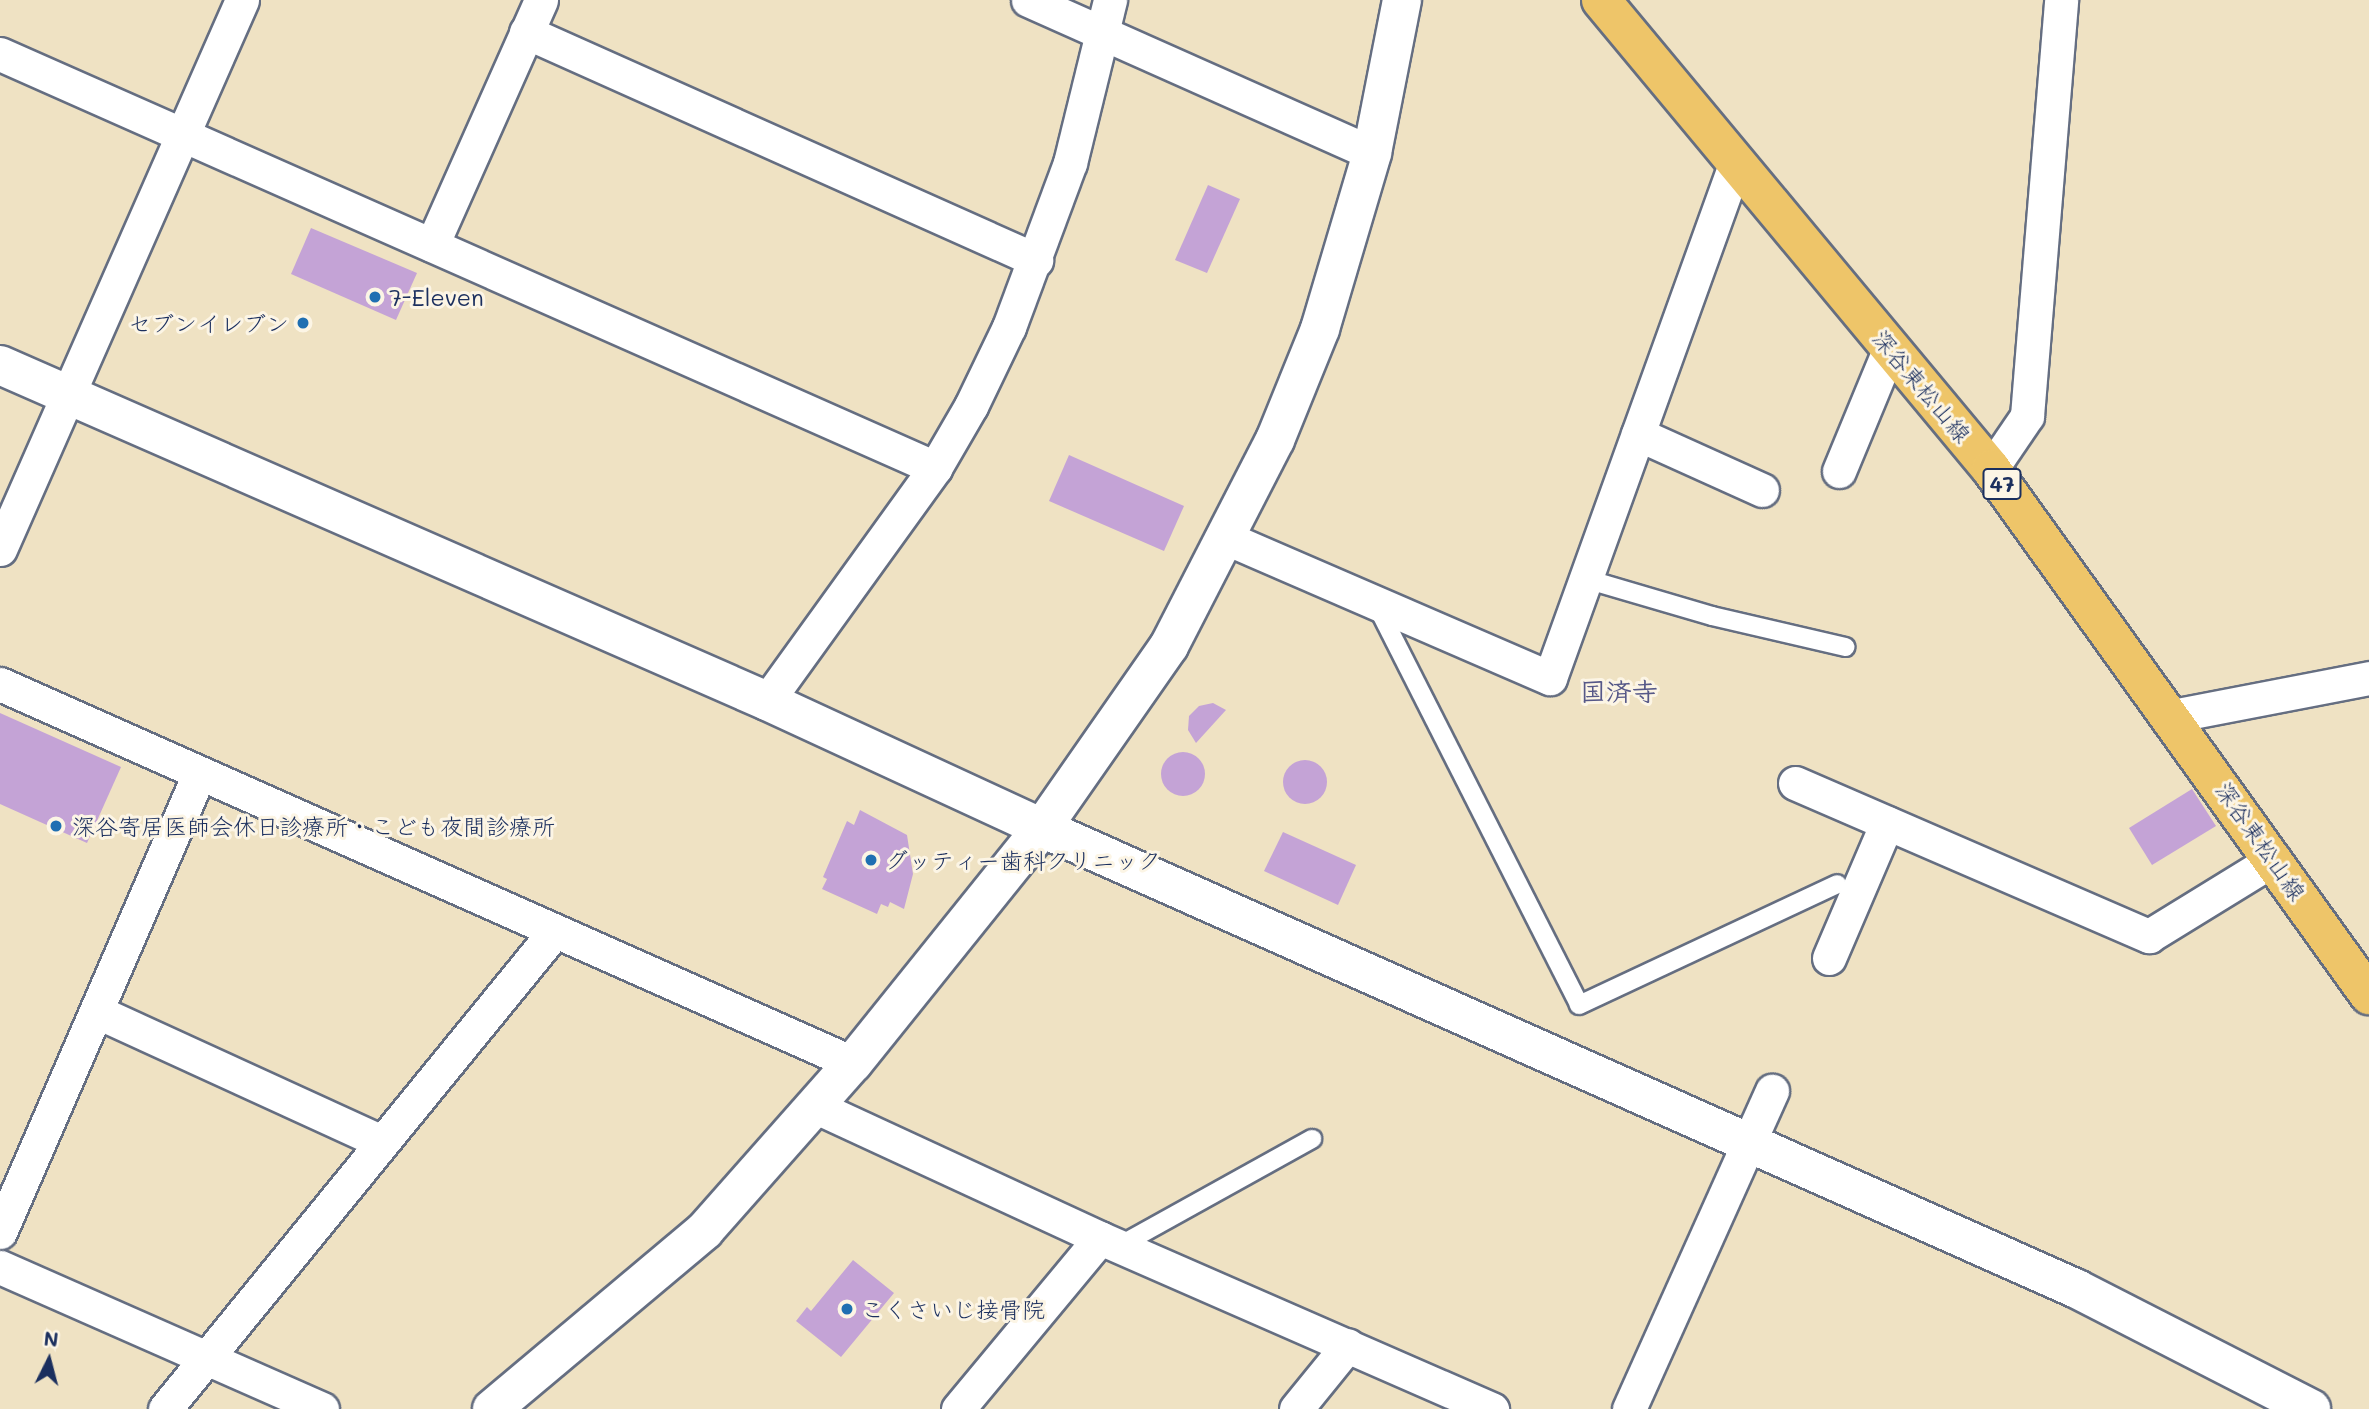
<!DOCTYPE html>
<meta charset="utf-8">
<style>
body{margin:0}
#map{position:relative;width:2369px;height:1409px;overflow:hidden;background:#efe2c3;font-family:Mali,"Klee One",sans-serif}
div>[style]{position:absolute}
.building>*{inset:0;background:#c4a3d6}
.round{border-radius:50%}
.roads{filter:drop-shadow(2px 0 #656e81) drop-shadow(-2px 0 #656e81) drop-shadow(0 2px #656e81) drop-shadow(0 -2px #656e81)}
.service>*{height:18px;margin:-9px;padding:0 9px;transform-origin:9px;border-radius:9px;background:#fff}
.minor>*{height:33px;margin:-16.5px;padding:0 16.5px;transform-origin:16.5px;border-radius:16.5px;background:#fff}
.tertiary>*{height:38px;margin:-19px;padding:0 19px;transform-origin:19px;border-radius:19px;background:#fff}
.primary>*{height:38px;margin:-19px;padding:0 19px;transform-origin:19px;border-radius:19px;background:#eec569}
.dots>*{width:19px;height:19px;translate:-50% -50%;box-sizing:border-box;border:4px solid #fcf5e5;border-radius:50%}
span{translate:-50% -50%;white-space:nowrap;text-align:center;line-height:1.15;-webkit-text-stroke:6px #fcf5e5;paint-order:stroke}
.shield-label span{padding:2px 5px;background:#fcf5e5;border:2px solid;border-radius:5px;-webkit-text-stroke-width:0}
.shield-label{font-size:21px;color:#1b2f5e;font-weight:700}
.poi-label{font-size:23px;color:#1b2f5e}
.left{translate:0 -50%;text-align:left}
.right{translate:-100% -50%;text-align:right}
.street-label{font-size:23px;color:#1b2f5e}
.quarter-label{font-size:26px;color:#565888;font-weight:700}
.north{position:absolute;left:14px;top:1325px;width:70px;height:70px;-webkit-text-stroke:5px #fcf5e5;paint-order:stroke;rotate:6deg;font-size:19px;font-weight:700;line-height:28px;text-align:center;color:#1b2f5e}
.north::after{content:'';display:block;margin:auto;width:24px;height:32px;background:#1b2f5e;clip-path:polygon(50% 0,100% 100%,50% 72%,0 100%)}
</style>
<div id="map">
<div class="building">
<i style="clip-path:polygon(1208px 185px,1240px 199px,1207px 273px,1175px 260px)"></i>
<i style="clip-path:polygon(311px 228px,417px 273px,396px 320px,291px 274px)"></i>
<i style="clip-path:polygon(1069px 455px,1184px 506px,1164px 551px,1049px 501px)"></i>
<i style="clip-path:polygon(1213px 703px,1226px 710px,1196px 743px,1188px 730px,1189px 716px,1199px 706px)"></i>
<i style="clip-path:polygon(0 713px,121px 767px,87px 843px,0 804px)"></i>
<i class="round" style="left:1161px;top:752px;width:44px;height:44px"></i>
<i class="round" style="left:1283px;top:760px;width:44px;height:44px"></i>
<i style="clip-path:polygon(2192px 789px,2216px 826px,2152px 865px,2129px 828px)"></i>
<i style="clip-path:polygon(860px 810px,907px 835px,913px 874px,904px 909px,890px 902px,888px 907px,881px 904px,877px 914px,822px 889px,827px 879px,823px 877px,847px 821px,854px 825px)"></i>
<i style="clip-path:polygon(1283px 832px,1356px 865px,1338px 905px,1264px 871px)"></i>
<i style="clip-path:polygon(853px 1260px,894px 1293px,841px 1357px,796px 1321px,807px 1307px,811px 1311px)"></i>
</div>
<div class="roads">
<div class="service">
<i style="left:1586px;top:579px;width:131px;rotate:16.4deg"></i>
<i style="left:1712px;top:616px;width:137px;rotate:13.1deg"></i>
<i style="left:1377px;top:606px;width:447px;rotate:63.1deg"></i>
<i style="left:1579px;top:1005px;width:285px;rotate:-25.1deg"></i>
<i style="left:1119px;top:1246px;width:221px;rotate:-29deg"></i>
</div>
<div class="minor">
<i style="left:1028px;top:0;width:376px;rotate:24deg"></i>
<i style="left:526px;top:32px;width:559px;rotate:24.09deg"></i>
<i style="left:0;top:54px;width:1023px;rotate:23.88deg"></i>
<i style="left:432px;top:245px;width:268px;rotate:-66deg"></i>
<i style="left:1638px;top:434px;width:136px;rotate:24.3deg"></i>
<i style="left:1991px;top:469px;width:64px;rotate:-55.8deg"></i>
<i style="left:2027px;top:416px;width:417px;rotate:-85.3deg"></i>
<i style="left:1839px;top:471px;width:133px;rotate:-67.5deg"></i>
<i style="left:1226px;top:538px;width:353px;rotate:23.4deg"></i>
<i style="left:1550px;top:678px;width:548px;rotate:-70.18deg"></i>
<i style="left:0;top:549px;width:600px;rotate:-66.21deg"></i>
<i style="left:0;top:684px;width:933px;rotate:23.96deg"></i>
<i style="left:767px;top:701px;width:287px;rotate:-54.2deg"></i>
<i style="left:935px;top:468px;width:72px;rotate:-59.9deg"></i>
<i style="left:971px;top:406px;width:88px;rotate:-64.3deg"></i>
<i style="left:1009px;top:327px;width:175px;rotate:-69.6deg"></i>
<i style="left:1070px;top:163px;width:168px;rotate:-76.2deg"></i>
<i style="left:2172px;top:716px;width:201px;rotate:-10.9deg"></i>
<i style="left:1795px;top:783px;width:386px;rotate:23.4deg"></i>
<i style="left:2149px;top:936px;width:147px;rotate:-31.6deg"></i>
<i style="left:1829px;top:958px;width:147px;rotate:-66.8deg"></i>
<i style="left:98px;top:1012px;width:310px;rotate:24.6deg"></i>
<i style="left:814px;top:1106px;width:315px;rotate:24.8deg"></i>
<i style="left:1100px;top:1238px;width:428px;rotate:23.6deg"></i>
<i style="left:0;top:1232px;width:499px;rotate:-66.5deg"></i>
<i style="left:0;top:1267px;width:352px;rotate:23.8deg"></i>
<i style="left:165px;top:1409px;width:617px;rotate:-50.79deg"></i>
<i style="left:958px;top:1409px;width:222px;rotate:-50.3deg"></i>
<i style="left:1296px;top:1409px;width:82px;rotate:-50.9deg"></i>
<i style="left:1629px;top:1409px;width:349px;rotate:-65.8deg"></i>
</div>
<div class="tertiary">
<i style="left:0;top:365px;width:837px;rotate:23.66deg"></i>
<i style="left:767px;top:701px;width:303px;rotate:24.8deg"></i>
<i style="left:1042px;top:828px;width:222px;rotate:-55.1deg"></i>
<i style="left:1169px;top:646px;width:232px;rotate:-62.8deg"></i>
<i style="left:1275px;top:440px;width:120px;rotate:-67.9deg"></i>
<i style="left:1320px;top:329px;width:184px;rotate:-73.5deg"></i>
<i style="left:1372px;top:153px;width:156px;rotate:-78.9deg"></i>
<i style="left:492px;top:1409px;width:278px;rotate:-40deg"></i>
<i style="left:705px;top:1230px;width:223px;rotate:-48.5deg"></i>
<i style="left:853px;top:1063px;width:302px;rotate:-51.2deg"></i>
<i style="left:1042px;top:828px;width:1133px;rotate:24.01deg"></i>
<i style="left:2077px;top:1289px;width:263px;rotate:27.1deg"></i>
</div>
<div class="primary">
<i style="left:1601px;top:0;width:610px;rotate:50.25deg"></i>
<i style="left:1991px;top:469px;width:648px;rotate:54.3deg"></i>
</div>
</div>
<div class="dots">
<i style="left:375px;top:297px;background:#1f6fb2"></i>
<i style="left:303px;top:323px;background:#1f6fb2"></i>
<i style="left:56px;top:826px;background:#1f6fb2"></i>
<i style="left:871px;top:860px;background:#1f6fb2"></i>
<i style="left:847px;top:1309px;background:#1f6fb2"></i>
</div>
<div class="shield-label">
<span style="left:2002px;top:484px">47</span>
</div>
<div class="poi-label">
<span class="left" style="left:389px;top:297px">7-Eleven</span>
<span class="right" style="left:289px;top:323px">セブンイレブン</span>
<span class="left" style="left:72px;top:826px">深谷寄居医師会休日診療所・こども夜間診療所</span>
<span class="left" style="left:885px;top:860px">グッティー歯科クリニック</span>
<span class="left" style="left:861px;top:1309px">こくさいじ接骨院</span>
</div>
<div class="street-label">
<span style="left:1922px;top:386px;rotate:50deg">深谷東松山線</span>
<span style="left:2261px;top:841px;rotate:55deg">深谷東松山線</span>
</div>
<div class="quarter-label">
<span style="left:1619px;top:692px">国済寺</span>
</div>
<div class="north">N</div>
</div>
